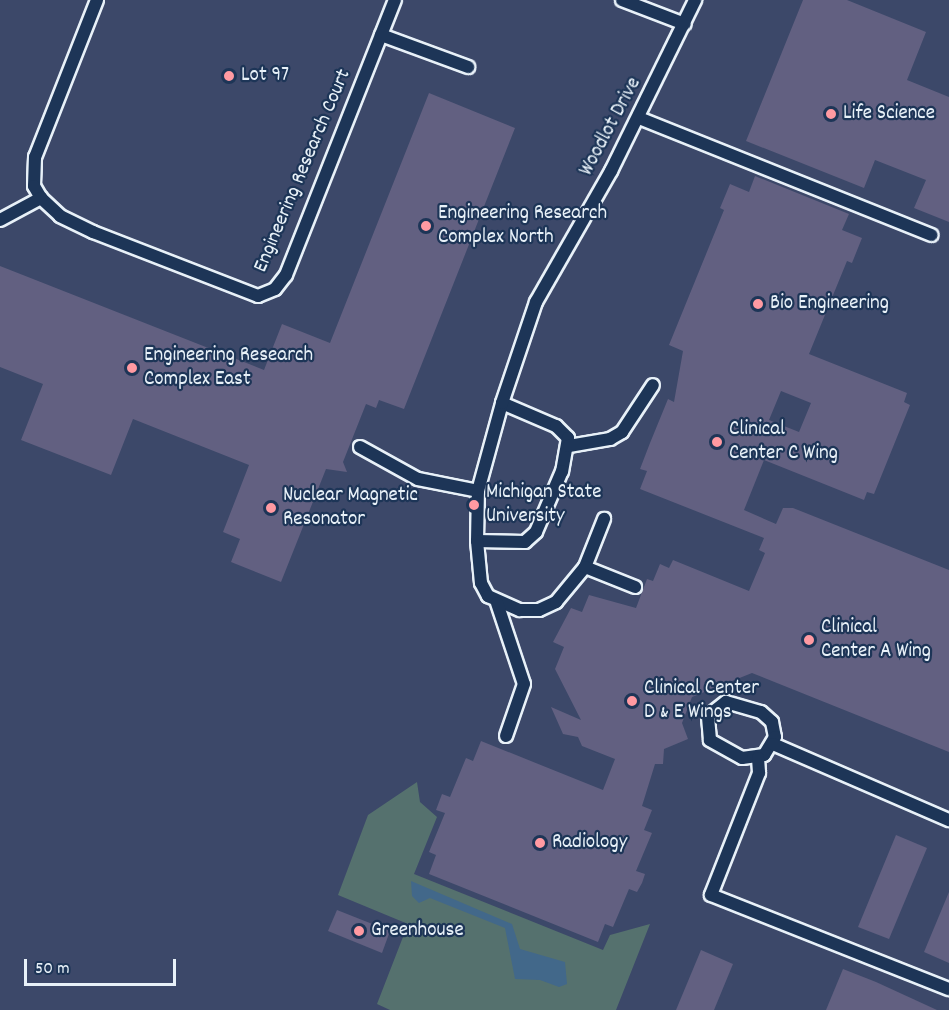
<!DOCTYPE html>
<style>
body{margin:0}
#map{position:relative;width:949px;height:1010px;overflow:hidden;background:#2b3e5f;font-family:Dekko,sans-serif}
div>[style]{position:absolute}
.built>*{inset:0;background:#3c4869}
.green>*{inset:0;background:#55716e}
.water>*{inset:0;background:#42688a}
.building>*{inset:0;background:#626081}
.roads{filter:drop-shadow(2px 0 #e8f1f8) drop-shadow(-2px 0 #e8f1f8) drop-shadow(0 2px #e8f1f8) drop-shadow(0 -2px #e8f1f8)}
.service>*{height:12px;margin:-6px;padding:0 6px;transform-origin:6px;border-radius:6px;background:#1d3557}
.dots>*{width:16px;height:16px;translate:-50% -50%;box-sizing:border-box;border:3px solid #1d3557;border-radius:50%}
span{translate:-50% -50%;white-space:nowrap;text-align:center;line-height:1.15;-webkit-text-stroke:4.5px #1d3557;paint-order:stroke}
.poi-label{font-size:21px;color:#e8f1f8}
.left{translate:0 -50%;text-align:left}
.street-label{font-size:21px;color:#e8f1f8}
.scale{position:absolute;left:24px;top:959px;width:152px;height:27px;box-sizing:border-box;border:3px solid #e8f1f8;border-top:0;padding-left:8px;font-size:18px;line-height:21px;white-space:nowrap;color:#e8f1f8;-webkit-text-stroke:4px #1d3557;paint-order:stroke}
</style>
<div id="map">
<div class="built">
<i style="clip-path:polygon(0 0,949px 0,949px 1010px,0 1010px)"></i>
</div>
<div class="green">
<i style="clip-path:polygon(417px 782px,420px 802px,437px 817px,414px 874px,603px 950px,610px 935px,650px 924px,616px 1010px,390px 1010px,377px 1004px,408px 924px,338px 895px,368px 815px)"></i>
</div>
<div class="water">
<i style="clip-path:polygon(411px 881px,512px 924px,520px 949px,565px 962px,567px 984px,559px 987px,540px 980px,515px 979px,505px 928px,430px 898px,419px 903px,412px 896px)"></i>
</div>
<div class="building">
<i style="clip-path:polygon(803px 0,847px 0,926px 32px,907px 80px,949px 97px,949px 222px,914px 208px,926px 180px,875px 160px,864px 188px,746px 141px)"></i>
<i style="clip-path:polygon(429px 93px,515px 128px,404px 409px,379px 400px,376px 408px,366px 404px,343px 462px,347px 472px,326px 469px,281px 582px,231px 562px,240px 539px,223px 532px,249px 465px,133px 419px,111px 475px,21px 440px,43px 384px,0 367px,0 266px,264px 370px,282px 324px,330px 343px)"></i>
<i style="clip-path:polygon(evenodd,755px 176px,849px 214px,842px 230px,862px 238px,852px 263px,847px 261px,809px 354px,907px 393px,904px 402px,910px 405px,874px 494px,867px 492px,864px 500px,764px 460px,744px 510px,776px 524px,783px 508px,793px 508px,949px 570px,949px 752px,752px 673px,692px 697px,682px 723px,688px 739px,664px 749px,663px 764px,655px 764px,642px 806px,652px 810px,644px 830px,652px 833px,636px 871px,645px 874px,642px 883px,637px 892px,629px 889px,613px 927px,605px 924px,598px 942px,429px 874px,436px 855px,429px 852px,445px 813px,436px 810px,442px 794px,450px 797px,466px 758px,473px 761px,481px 741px,603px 790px,615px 759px,582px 746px,578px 737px,563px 734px,551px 707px,581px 720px,555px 669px,564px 647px,553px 642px,571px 608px,582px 612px,589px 595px,636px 608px,647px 579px,653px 581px,660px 564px,669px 568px,673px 560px,749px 591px,765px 553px,759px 550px,764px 538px,640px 489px,647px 471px,640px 469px,650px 443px,668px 399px,674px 402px,683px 351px,669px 345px,724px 210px,720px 208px,730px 184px,749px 192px,755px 176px,781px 391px,811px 403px,799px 432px,769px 420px,781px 391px)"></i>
<i style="clip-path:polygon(896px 835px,927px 848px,889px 939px,858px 927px)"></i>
<i style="clip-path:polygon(949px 892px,949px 963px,924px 952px)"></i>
<i style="clip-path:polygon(337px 910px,390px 931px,382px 953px,328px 931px)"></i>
<i style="clip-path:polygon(701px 950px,733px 964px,714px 1010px,676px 1010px)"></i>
<i style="clip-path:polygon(843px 969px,876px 982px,937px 1010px,826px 1010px)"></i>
</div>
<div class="roads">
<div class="service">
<i style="left:97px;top:0;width:169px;rotate:111.5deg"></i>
<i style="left:35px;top:157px;width:29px;rotate:92deg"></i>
<i style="left:34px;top:186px;width:14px;rotate:60deg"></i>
<i style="left:41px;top:198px;width:26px;rotate:43deg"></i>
<i style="left:60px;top:216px;width:37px;rotate:26deg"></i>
<i style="left:93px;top:232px;width:177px;rotate:21.2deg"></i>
<i style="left:258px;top:296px;width:18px;rotate:-22deg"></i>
<i style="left:275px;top:289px;width:18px;rotate:-52deg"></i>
<i style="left:286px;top:275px;width:296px;rotate:-68.4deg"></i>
<i style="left:622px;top:0;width:67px;rotate:20.9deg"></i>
<i style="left:381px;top:35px;width:93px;rotate:20.2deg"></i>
<i style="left:639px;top:118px;width:315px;rotate:21.8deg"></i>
<i style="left:0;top:220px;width:47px;rotate:-28.2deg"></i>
<i style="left:502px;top:403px;width:59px;rotate:23.1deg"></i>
<i style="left:556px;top:426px;width:17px;rotate:45deg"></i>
<i style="left:568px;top:438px;width:34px;rotate:100deg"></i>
<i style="left:562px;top:471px;width:66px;rotate:113.1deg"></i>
<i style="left:536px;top:532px;width:15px;rotate:138deg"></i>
<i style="left:525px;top:542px;width:48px;rotate:-178.8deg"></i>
<i style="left:477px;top:541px;width:50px;rotate:-88.9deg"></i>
<i style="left:478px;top:491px;width:91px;rotate:-74.7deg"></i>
<i style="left:502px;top:403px;width:107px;rotate:-71.4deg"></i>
<i style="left:536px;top:302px;width:151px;rotate:-60.2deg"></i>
<i style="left:611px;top:171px;width:191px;rotate:-63.8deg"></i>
<i style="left:569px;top:446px;width:42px;rotate:-9.7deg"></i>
<i style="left:610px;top:439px;width:14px;rotate:-30deg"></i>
<i style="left:622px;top:432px;width:56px;rotate:-56.6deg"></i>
<i style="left:360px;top:447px;width:66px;rotate:28.9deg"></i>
<i style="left:418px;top:479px;width:61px;rotate:11.3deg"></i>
<i style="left:477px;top:541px;width:42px;rotate:84.6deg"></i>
<i style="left:481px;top:583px;width:15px;rotate:62deg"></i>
<i style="left:488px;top:596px;width:35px;rotate:24deg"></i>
<i style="left:520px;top:610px;width:19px"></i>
<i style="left:539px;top:610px;width:19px;rotate:-25deg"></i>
<i style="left:556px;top:602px;width:45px;rotate:-50.4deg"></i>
<i style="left:585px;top:567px;width:52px;rotate:-68.4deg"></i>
<i style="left:585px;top:567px;width:54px;rotate:21.8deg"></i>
<i style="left:497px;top:603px;width:85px;rotate:71.6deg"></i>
<i style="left:524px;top:684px;width:55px;rotate:109.1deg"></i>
<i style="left:726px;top:702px;width:36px;rotate:16deg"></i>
<i style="left:761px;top:712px;width:15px;rotate:42deg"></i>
<i style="left:772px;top:722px;width:15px;rotate:79deg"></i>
<i style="left:775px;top:737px;width:21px;rotate:121deg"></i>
<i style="left:764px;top:755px;width:22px;rotate:172deg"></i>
<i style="left:742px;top:758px;width:37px;rotate:-151deg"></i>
<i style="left:710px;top:740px;width:24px;rotate:-95deg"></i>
<i style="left:708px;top:716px;width:23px;rotate:-38deg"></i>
<i style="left:773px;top:744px;width:192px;rotate:23.4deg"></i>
<i style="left:758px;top:758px;width:15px;rotate:86deg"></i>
<i style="left:759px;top:773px;width:131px;rotate:111.5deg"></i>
<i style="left:711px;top:895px;width:256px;rotate:21.6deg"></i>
</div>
</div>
<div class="dots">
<i style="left:229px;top:76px;background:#ff9aa2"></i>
<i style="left:831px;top:114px;background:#ff9aa2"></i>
<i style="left:426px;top:226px;background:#ff9aa2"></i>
<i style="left:758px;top:304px;background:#ff9aa2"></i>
<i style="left:132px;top:368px;background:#ff9aa2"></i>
<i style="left:717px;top:442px;background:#ff9aa2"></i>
<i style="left:474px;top:505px;background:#ff9aa2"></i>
<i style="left:271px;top:508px;background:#ff9aa2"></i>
<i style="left:809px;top:640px;background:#ff9aa2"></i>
<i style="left:632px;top:701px;background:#ff9aa2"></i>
<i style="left:540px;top:843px;background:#ff9aa2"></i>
<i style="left:359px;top:931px;background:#ff9aa2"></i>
</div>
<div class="poi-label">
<span class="left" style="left:241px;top:76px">Lot 97</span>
<span class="left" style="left:843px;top:114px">Life Science</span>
<span class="left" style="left:438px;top:226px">Engineering Research<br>Complex North</span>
<span class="left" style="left:770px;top:304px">Bio Engineering</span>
<span class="left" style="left:144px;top:368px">Engineering Research<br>Complex East</span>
<span class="left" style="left:729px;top:442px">Clinical<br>Center C Wing</span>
<span class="left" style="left:486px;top:505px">Michigan State<br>University</span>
<span class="left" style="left:283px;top:508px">Nuclear Magnetic<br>Resonator</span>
<span class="left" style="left:821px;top:640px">Clinical<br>Center A Wing</span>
<span class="left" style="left:644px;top:701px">Clinical Center<br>D &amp; E Wings</span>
<span class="left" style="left:552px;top:843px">Radiology</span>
<span class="left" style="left:371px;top:931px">Greenhouse</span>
</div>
<div class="street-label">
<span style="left:611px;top:127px;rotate:-62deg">Woodlot Drive</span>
<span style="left:303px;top:171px;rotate:-67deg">Engineering Research Court</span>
</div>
<div class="scale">50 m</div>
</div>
